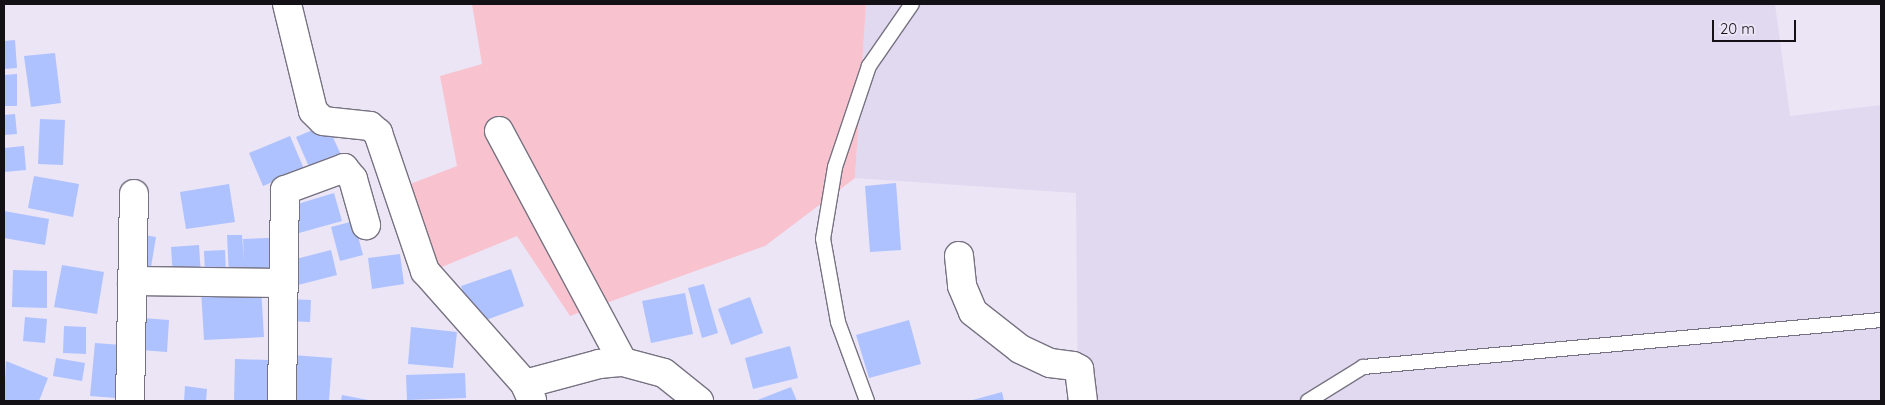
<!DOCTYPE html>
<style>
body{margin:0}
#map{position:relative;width:1885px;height:405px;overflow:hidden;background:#ebe5f6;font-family:Quicksand,sans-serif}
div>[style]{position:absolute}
.built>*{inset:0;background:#e1d9f0}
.green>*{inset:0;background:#f8c3cf}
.building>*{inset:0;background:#aec2ff}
.roads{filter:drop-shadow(1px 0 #777281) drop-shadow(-1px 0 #777281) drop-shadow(0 1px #777281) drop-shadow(0 -1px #777281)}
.lane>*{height:14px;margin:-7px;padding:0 7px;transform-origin:7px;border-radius:7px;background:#fff}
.street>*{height:28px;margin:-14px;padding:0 14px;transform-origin:14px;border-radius:14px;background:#fff}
span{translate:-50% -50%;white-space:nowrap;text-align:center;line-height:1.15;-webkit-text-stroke:4.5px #ebe5f6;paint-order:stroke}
.frame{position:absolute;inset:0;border:5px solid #131116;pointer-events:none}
.scale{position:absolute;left:1712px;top:20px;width:84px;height:22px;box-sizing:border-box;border:2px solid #131116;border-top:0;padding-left:6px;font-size:15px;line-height:18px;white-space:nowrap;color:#131116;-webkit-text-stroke:4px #ebe5f6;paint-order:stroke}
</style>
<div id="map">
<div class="built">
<i style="clip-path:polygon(866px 4px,1775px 4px,1790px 116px,1881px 105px,1881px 401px,1078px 401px,1076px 193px,855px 178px)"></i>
</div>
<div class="green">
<i style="clip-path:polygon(472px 4px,866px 4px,855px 178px,765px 246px,570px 316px,517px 236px,437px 269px,400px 188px,457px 166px,440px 76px,482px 64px)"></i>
</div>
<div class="building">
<i style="clip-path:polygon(15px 40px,17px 68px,4px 69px,4px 41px)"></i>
<i style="clip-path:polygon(55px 53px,61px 103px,31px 107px,24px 56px)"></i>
<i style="clip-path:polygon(17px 74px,17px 106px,4px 106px,4px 75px)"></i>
<i style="clip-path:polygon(15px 114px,17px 134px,4px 135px,4px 115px)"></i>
<i style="clip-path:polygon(40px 119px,65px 120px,63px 165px,38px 164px)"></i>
<i style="clip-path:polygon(327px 124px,341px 155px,310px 169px,296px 137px)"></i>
<i style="clip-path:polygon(290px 136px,304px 169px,263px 186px,249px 153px)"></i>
<i style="clip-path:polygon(24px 146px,26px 170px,4px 172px,4px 148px)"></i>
<i style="clip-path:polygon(34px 176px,79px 184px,73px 217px,28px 208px)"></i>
<i style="clip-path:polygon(896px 183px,901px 250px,870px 252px,865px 186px)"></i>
<i style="clip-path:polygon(229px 184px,235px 222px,186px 229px,180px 192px)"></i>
<i style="clip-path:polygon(334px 193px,342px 221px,299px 233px,291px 206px)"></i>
<i style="clip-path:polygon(4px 211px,49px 219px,45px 245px,4px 238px)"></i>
<i style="clip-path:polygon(354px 221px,363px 255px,340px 261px,331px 227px)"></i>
<i style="clip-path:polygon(144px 235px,156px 237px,150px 273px,139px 271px)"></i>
<i style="clip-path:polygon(227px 235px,242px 235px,244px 261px,243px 239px,269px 238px,270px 275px,229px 276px)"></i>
<i style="clip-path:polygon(199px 245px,201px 276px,173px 278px,171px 247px)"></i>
<i style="clip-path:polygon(225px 250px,226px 273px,205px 274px,204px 251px)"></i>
<i style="clip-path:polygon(331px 250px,337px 275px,298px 285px,292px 260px)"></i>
<i style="clip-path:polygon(400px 254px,404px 284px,372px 289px,368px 258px)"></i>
<i style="clip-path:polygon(62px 265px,104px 272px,97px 314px,54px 307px)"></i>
<i style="clip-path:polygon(511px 269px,524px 306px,475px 324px,461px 286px)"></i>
<i style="clip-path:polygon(13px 270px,47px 271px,47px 308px,12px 307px)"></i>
<i style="clip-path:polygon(704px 284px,718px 333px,702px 338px,688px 288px)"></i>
<i style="clip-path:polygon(261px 287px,264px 337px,204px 340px,201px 290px)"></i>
<i style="clip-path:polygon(685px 293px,693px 334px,651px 343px,642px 301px)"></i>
<i style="clip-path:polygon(750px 297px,763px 333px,731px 345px,718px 309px)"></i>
<i style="clip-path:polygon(286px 299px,311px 300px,310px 322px,285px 321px)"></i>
<i style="clip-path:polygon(25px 317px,47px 319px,45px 343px,23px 341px)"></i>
<i style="clip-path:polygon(142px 318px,169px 320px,167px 352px,140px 350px)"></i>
<i style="clip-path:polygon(909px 320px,921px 364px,869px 378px,856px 335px)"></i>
<i style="clip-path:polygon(64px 326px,86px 327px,86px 354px,63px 353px)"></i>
<i style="clip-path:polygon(411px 327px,457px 332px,453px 368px,408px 364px)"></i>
<i style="clip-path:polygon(95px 343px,121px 345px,116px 398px,90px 396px)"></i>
<i style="clip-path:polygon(790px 346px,798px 378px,753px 389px,745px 358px)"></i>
<i style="clip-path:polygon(292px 355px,332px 358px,329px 401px,289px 401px)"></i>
<i style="clip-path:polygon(56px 358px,85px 363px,82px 381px,53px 376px)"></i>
<i style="clip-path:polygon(235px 359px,268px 360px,267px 401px,234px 401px)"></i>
<i style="clip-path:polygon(6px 361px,48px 378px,39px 401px,4px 401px)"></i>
<i style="clip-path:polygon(465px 373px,466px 398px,407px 400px,406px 375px)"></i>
<i style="clip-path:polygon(185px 386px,207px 389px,206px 401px,184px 401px)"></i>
<i style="clip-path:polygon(791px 387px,797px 401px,755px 401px)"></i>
<i style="clip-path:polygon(1002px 392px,1004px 401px,969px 401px)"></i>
<i style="clip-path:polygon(342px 395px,368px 400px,368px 401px,341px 401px)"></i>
</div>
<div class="roads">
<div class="lane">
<i style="left:867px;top:401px;width:84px;rotate:-110.2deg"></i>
<i style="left:838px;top:322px;width:84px;rotate:-100.2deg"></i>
<i style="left:823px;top:239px;width:73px;rotate:-80.5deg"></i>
<i style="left:835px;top:167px;width:107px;rotate:-71.4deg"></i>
<i style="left:869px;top:66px;width:75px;rotate:-55.3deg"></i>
<i style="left:1308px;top:401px;width:65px;rotate:-31.7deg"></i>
<i style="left:1363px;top:367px;width:520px;rotate:-5.18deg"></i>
</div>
<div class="street">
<i style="left:287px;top:4px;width:110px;rotate:76.3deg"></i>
<i style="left:313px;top:111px;width:14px;rotate:45deg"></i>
<i style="left:323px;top:121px;width:47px;rotate:6.1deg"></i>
<i style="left:370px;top:126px;width:11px;rotate:41deg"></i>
<i style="left:378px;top:133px;width:146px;rotate:71.2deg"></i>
<i style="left:425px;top:271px;width:151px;rotate:48.5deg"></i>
<i style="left:499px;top:131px;width:262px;rotate:61.8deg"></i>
<i style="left:959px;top:256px;width:30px;rotate:84deg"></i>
<i style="left:962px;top:286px;width:28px;rotate:67deg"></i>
<i style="left:973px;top:312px;width:60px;rotate:38.2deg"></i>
<i style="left:1020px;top:349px;width:33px;rotate:25deg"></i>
<i style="left:1050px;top:363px;width:23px;rotate:7deg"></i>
<i style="left:1073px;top:366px;width:7px;rotate:27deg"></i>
<i style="left:1079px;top:369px;width:32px;rotate:83deg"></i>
<i style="left:132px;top:281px;width:151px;rotate:0.8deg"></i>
<i style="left:532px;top:400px;width:17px;rotate:-114deg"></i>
<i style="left:525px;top:384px;width:77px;rotate:-15.1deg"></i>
<i style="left:599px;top:364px;width:24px;rotate:-5deg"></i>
<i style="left:623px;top:362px;width:42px;rotate:15deg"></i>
<i style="left:664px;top:373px;width:45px;rotate:38.7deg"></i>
<i style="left:130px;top:401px;width:207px;rotate:-88.9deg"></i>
<i style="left:282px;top:401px;width:211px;rotate:-89.2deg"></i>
<i style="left:285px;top:190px;width:63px;rotate:-20.4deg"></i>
<i style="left:344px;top:168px;width:14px;rotate:51deg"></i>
<i style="left:353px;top:179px;width:48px;rotate:74.2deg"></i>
</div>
</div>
<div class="frame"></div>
<div class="scale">20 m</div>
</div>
